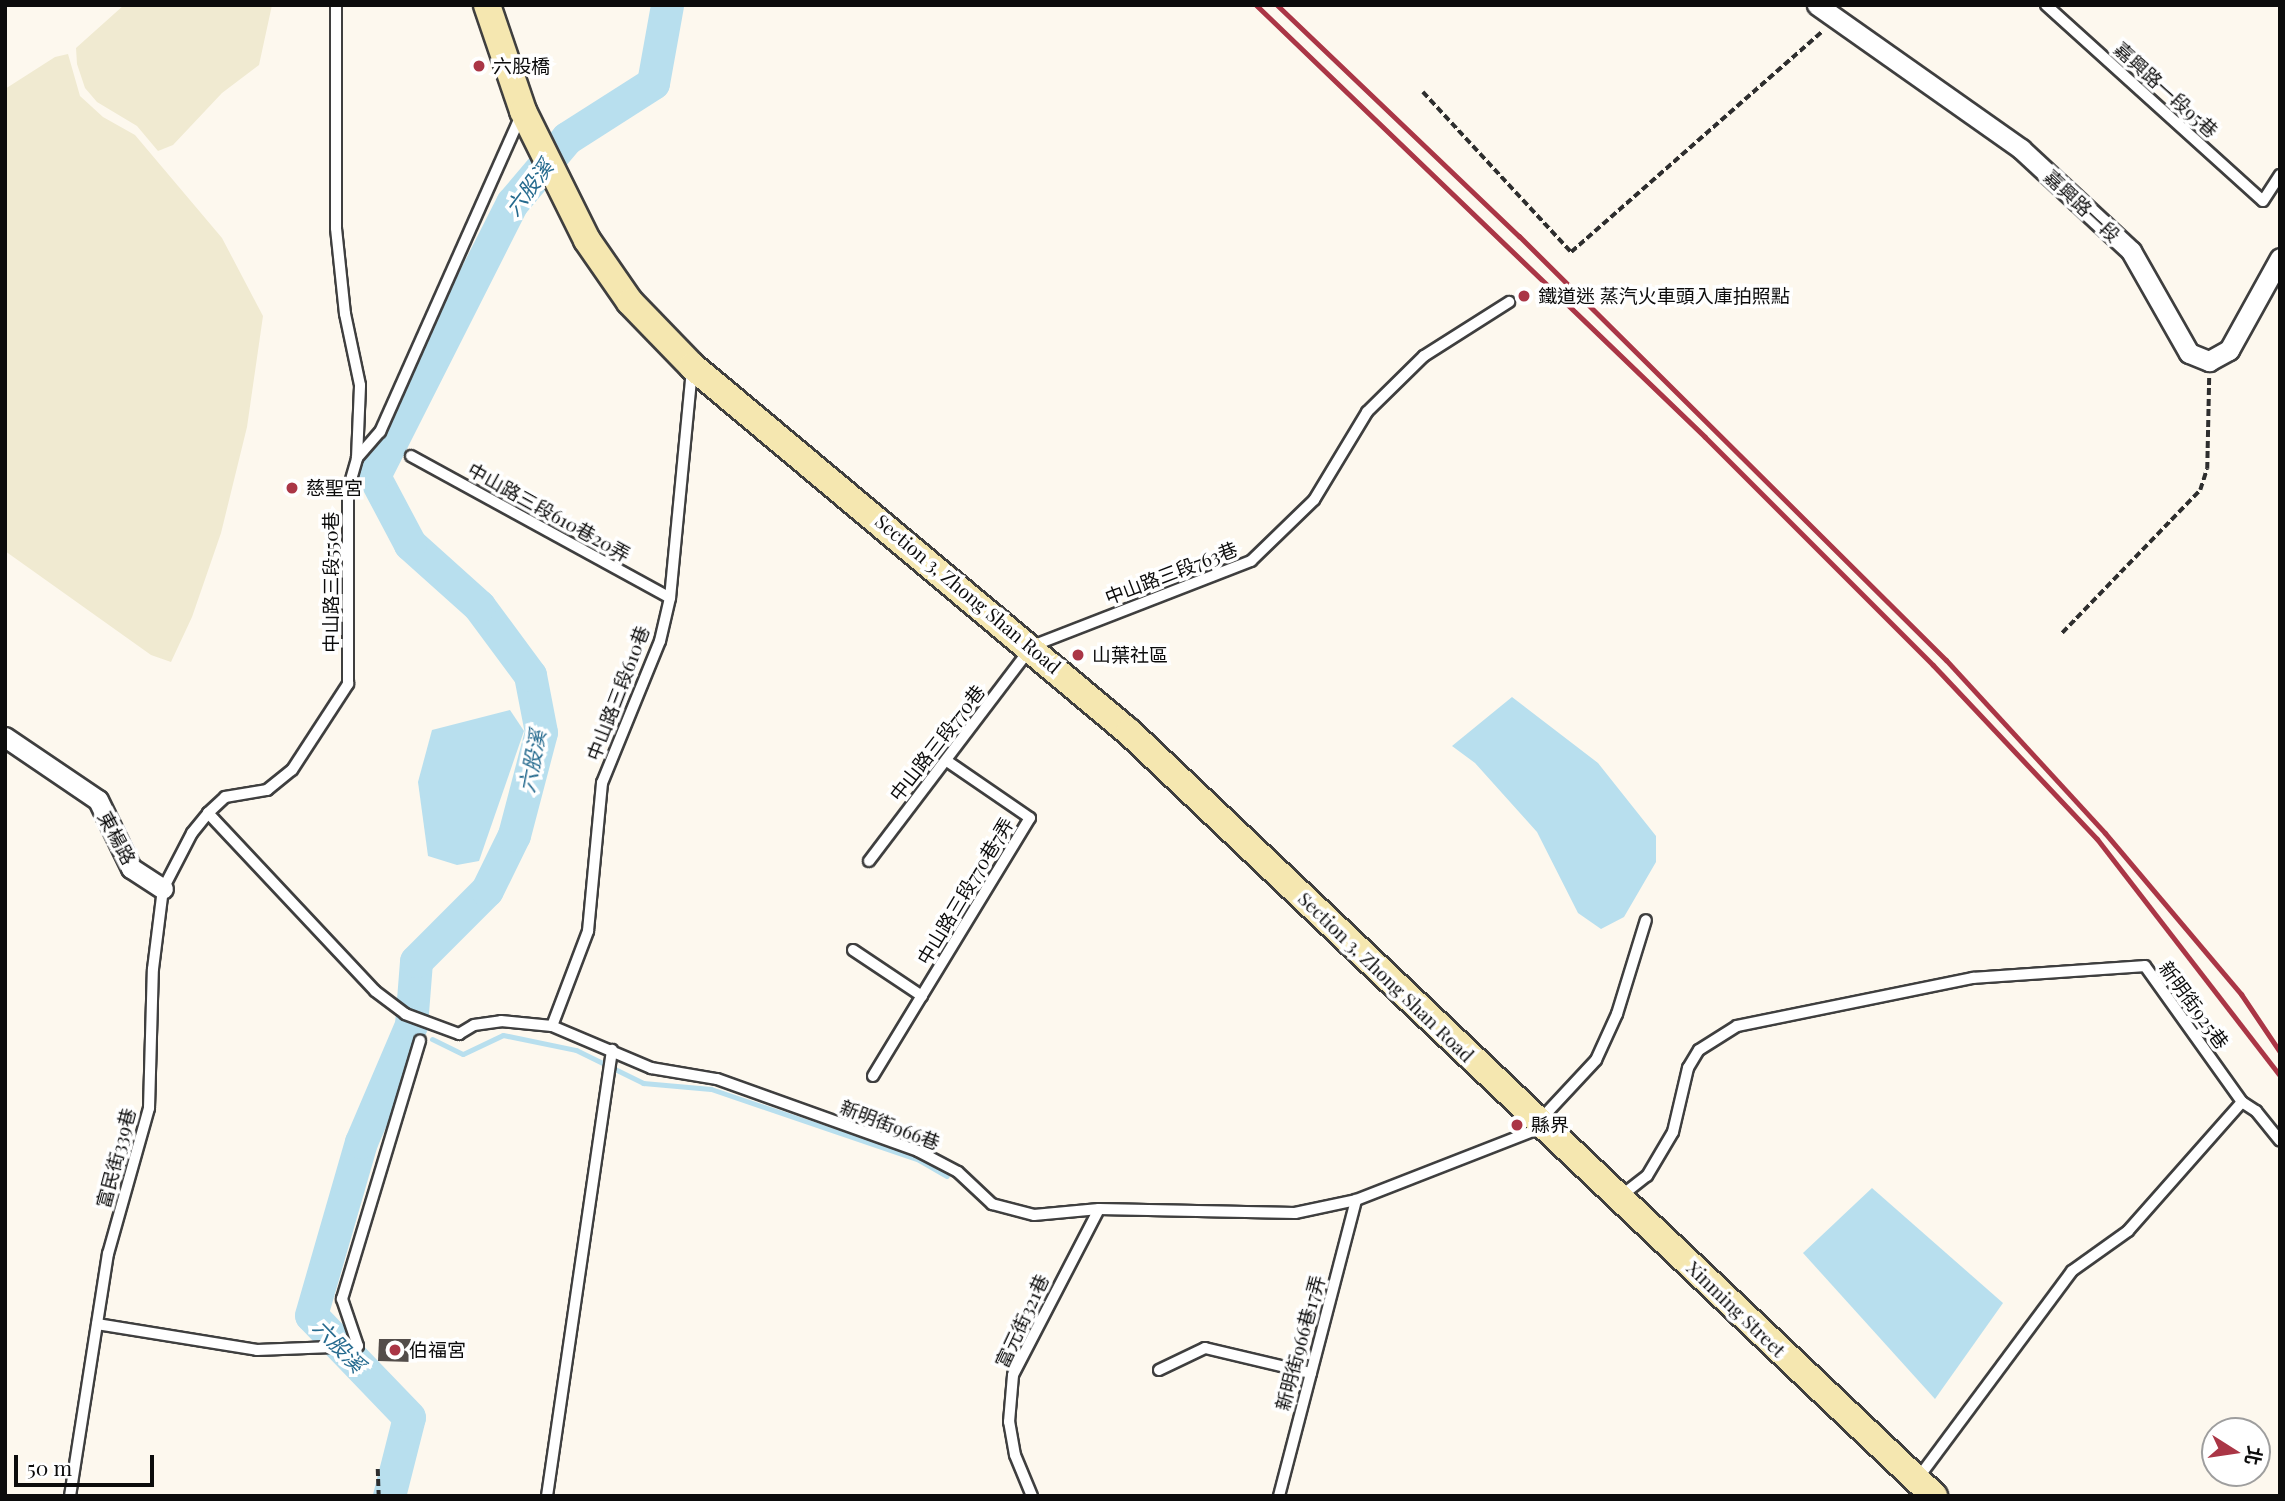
<!DOCTYPE html>
<meta charset="utf-8">
<style>
body{margin:0}
#map{position:relative;width:2285px;height:1501px;overflow:hidden;background:#fdf8ee;font-family:"Playfair Display","Noto Sans TC",serif}
div>[style]{position:absolute}
.farmland>*{inset:0;background:#f0ead1}
.water>*{inset:0;background:#b8dfee}
.stream>*{height:5px;margin:-2.5px;padding:0 2.5px;transform-origin:2.5px;border-radius:2.5px;background:#b8dfee}
.river>*{height:33px;margin:-16.5px;padding:0 16.5px;transform-origin:16.5px;border-radius:16.5px;background:#b8dfee}
.building>*{inset:0;background:#534d4a}
.path>*{height:3.5px;margin-top:-1.75px;transform-origin:0;background:repeating-linear-gradient(90deg,#2e2e2e 0 7px,transparent 0 10.5px)}
.roads{filter:drop-shadow(2px 0 #3f3f3f) drop-shadow(-2px 0 #3f3f3f) drop-shadow(0 2px #3f3f3f) drop-shadow(0 -2px #3f3f3f)}
.lane>*{height:10px;margin:-5px;padding:0 5px;transform-origin:5px;border-radius:5px;background:#fff}
.street>*{height:19px;margin:-9.5px;padding:0 9.5px;transform-origin:9.5px;border-radius:9.5px;background:#fff}
.secondary>*{height:26px;margin:-13px;padding:0 13px;transform-origin:13px;border-radius:13px;background:#f5e7b0}
.rail>*{height:5px;margin:-2.5px;padding:0 2.5px;transform-origin:2.5px;border-radius:2.5px;background:#aa3646}
.dots>*{width:19px;height:19px;translate:-50% -50%;box-sizing:border-box;border:4px solid #fff;border-radius:50%}
span{translate:-50% -50%;white-space:nowrap;text-align:center;line-height:1.15;-webkit-text-stroke:7px #fff;paint-order:stroke}
.poi-label{font-size:19px;color:#0c0c0c}
.left{translate:0 -50%;text-align:left}
.street-label{font-size:19px;color:#0c0c0c}
.water-label{font-size:21px;color:#256a8e;font-style:italic}
.frame{position:absolute;inset:0;border:7px solid #0c0c0c;pointer-events:none}
.north{position:absolute;left:2201px;top:1417px;width:70px;height:70px;box-sizing:border-box;background:#fff;border:2px solid #9e9e9e;border-radius:50%;rotate:102deg;font-size:19px;font-weight:700;line-height:28px;text-align:center;color:#0c0c0c}
.north::after{content:'';display:block;margin:auto;width:24px;height:32px;background:#aa3646;clip-path:polygon(50% 0,100% 100%,50% 72%,0 100%)}
.scale{position:absolute;left:14px;top:1455px;width:140px;height:32px;box-sizing:border-box;border:4px solid #0c0c0c;border-top:0;padding-left:9px;font-size:21px;line-height:24px;white-space:nowrap;color:#0c0c0c;-webkit-text-stroke:5px #fff;paint-order:stroke}
</style>
<div id="map">
<div class="farmland">
<i style="clip-path:polygon(124px 5px,272px 5px,259px 65px,222px 93px,173px 145px,158px 151px,137px 126px,97px 102px,85px 88px,77px 64px,76px 48px)"></i>
<i style="clip-path:polygon(68px 54px,80px 96px,103px 117px,135px 135px,222px 238px,263px 316px,247px 427px,221px 533px,192px 617px,171px 662px,151px 655px,5px 551px,5px 89px,55px 57px)"></i>
</div>
<div class="water">
<i style="clip-path:polygon(1512px 697px,1598px 763px,1656px 836px,1656px 862px,1624px 917px,1601px 929px,1578px 913px,1537px 832px,1475px 763px,1452px 746px)"></i>
<i style="clip-path:polygon(510px 710px,524px 731px,479px 861px,457px 865px,428px 856px,418px 782px,432px 730px)"></i>
<i style="clip-path:polygon(1872px 1188px,2003px 1303px,1935px 1399px,1803px 1253px)"></i>
</div>
<div class="stream">
<i style="left:411px;top:1025px;width:7px;rotate:34deg"></i>
<i style="left:432px;top:1039px;width:34px;rotate:26deg"></i>
<i style="left:463px;top:1054px;width:44px;rotate:-25.4deg"></i>
<i style="left:503px;top:1035px;width:75px;rotate:11.6deg"></i>
<i style="left:576px;top:1050px;width:75px;rotate:26.2deg"></i>
<i style="left:643px;top:1083px;width:68px;rotate:5deg"></i>
<i style="left:711px;top:1089px;width:220px;rotate:18.8deg"></i>
<i style="left:919px;top:1160px;width:32px;rotate:30deg"></i>
</div>
<div class="river">
<i style="left:389px;top:1496px;width:81px;rotate:-75.8deg"></i>
<i style="left:409px;top:1417px;width:141px;rotate:-133.9deg"></i>
<i style="left:311px;top:1315px;width:180px;rotate:-73.9deg"></i>
<i style="left:361px;top:1142px;width:127px;rotate:-66.9deg"></i>
<i style="left:411px;top:1025px;width:64px;rotate:-85.5deg"></i>
<i style="left:416px;top:961px;width:100px;rotate:-45deg"></i>
<i style="left:487px;top:890px;width:61px;rotate:-63.9deg"></i>
<i style="left:514px;top:835px;width:106px;rotate:-75.3deg"></i>
<i style="left:541px;top:732px;width:58px;rotate:-100.9deg"></i>
<i style="left:530px;top:675px;width:86px;rotate:-126.5deg"></i>
<i style="left:479px;top:606px;width:93px;rotate:-138.1deg"></i>
<i style="left:410px;top:544px;width:77px;rotate:-117.9deg"></i>
<i style="left:374px;top:476px;width:306px;rotate:-63.2deg"></i>
<i style="left:512px;top:203px;width:85px;rotate:-49.8deg"></i>
<i style="left:567px;top:138px;width:102px;rotate:-32.6deg"></i>
<i style="left:653px;top:83px;width:79px;rotate:-79.8deg"></i>
</div>
<div class="building">
<i style="clip-path:polygon(379px 1339px,412px 1339px,412px 1362px,378px 1361px)"></i>
</div>
<div class="path">
<i style="left:1423px;top:92px;width:218px;rotate:47.2deg"></i>
<i style="left:1571px;top:252px;width:333px;rotate:-41.3deg"></i>
<i style="left:2062px;top:633px;width:199px;rotate:-46deg"></i>
<i style="left:2200px;top:490px;width:22px;rotate:-72deg"></i>
<i style="left:2207px;top:469px;width:92px;rotate:-88.8deg"></i>
<i style="left:378px;top:1469px;width:27px;rotate:88deg"></i>
</div>
<div class="roads">
<div class="lane">
<i style="left:2046px;top:5px;width:292px;rotate:42.1deg"></i>
<i style="left:2263px;top:201px;width:31px;rotate:-57deg"></i>
<i style="left:411px;top:456px;width:295px;rotate:28.7deg"></i>
<i style="left:357px;top:458px;width:35px;rotate:-49deg"></i>
<i style="left:380px;top:432px;width:347px;rotate:-66deg"></i>
<i style="left:208px;top:813px;width:244px;rotate:46.8deg"></i>
<i style="left:375px;top:991px;width:38px;rotate:37deg"></i>
<i style="left:405px;top:1014px;width:58px;rotate:20.3deg"></i>
<i style="left:459px;top:1034px;width:17px;rotate:-31deg"></i>
<i style="left:474px;top:1025px;width:27px;rotate:-8deg"></i>
<i style="left:501px;top:1021px;width:51px;rotate:5.6deg"></i>
<i style="left:552px;top:1026px;width:108px;rotate:23deg"></i>
<i style="left:651px;top:1068px;width:67px;rotate:9.5deg"></i>
<i style="left:717px;top:1079px;width:214px;rotate:19.7deg"></i>
<i style="left:918px;top:1151px;width:45px;rotate:27.7deg"></i>
<i style="left:958px;top:1172px;width:47px;rotate:43.3deg"></i>
<i style="left:992px;top:1204px;width:43px;rotate:14.7deg"></i>
<i style="left:1034px;top:1215px;width:65px;rotate:-5.3deg"></i>
<i style="left:1099px;top:1209px;width:196px;rotate:1.2deg"></i>
<i style="left:1295px;top:1213px;width:62px;rotate:-12deg"></i>
<i style="left:1356px;top:1200px;width:201px;rotate:-21.3deg"></i>
<i style="left:869px;top:861px;width:270px;rotate:-52.8deg"></i>
<i style="left:1032px;top:646px;width:235px;rotate:-21.2deg"></i>
<i style="left:1251px;top:561px;width:88px;rotate:-44.1deg"></i>
<i style="left:1314px;top:500px;width:103px;rotate:-58.9deg"></i>
<i style="left:1367px;top:412px;width:80px;rotate:-44.5deg"></i>
<i style="left:1424px;top:356px;width:101px;rotate:-32.4deg"></i>
<i style="left:853px;top:950px;width:83px;rotate:33.7deg"></i>
<i style="left:552px;top:1026px;width:102px;rotate:-69.2deg"></i>
<i style="left:588px;top:931px;width:149px;rotate:-84.6deg"></i>
<i style="left:602px;top:783px;width:153px;rotate:-67.8deg"></i>
<i style="left:660px;top:641px;width:44px;rotate:-76.9deg"></i>
<i style="left:670px;top:598px;width:229px;rotate:-84.5deg"></i>
<i style="left:873px;top:1076px;width:302px;rotate:-58.7deg"></i>
<i style="left:1030px;top:818px;width:101px;rotate:-145.5deg"></i>
<i style="left:2242px;top:1102px;width:17px;rotate:33deg"></i>
<i style="left:2256px;top:1111px;width:38px;rotate:51deg"></i>
<i style="left:1541px;top:1119px;width:81px;rotate:-47deg"></i>
<i style="left:1596px;top:1060px;width:51px;rotate:-65.5deg"></i>
<i style="left:1617px;top:1014px;width:98px;rotate:-72.9deg"></i>
<i style="left:1621px;top:1196px;width:33px;rotate:-38deg"></i>
<i style="left:1647px;top:1176px;width:51px;rotate:-59.4deg"></i>
<i style="left:1673px;top:1132px;width:66px;rotate:-76.8deg"></i>
<i style="left:1688px;top:1068px;width:21px;rotate:-59deg"></i>
<i style="left:1699px;top:1050px;width:45px;rotate:-32.3deg"></i>
<i style="left:1737px;top:1026px;width:241px;rotate:-11.5deg"></i>
<i style="left:1973px;top:978px;width:172px;rotate:-4deg"></i>
<i style="left:2145px;top:966px;width:167px;rotate:54.5deg"></i>
<i style="left:2242px;top:1102px;width:172px;rotate:131.5deg"></i>
<i style="left:2128px;top:1231px;width:69px;rotate:144.5deg"></i>
<i style="left:2072px;top:1271px;width:257px;rotate:126.6deg"></i>
<i style="left:97px;top:1324px;width:162px;rotate:9.2deg"></i>
<i style="left:257px;top:1350px;width:101px;rotate:-2.3deg"></i>
<i style="left:358px;top:1346px;width:50px;rotate:-108.8deg"></i>
<i style="left:342px;top:1299px;width:270px;rotate:-73.2deg"></i>
<i style="left:1159px;top:1370px;width:51px;rotate:-25.6deg"></i>
<i style="left:1205px;top:1348px;width:109px;rotate:13.3deg"></i>
<i style="left:70px;top:1496px;width:245px;rotate:-81.1deg"></i>
<i style="left:108px;top:1254px;width:152px;rotate:-74.3deg"></i>
<i style="left:149px;top:1108px;width:139px;rotate:-88.4deg"></i>
<i style="left:153px;top:969px;width:81px;rotate:-82.9deg"></i>
<i style="left:163px;top:889px;width:63px;rotate:-62.6deg"></i>
<i style="left:192px;top:833px;width:26px;rotate:-51deg"></i>
<i style="left:208px;top:813px;width:23px;rotate:-43deg"></i>
<i style="left:225px;top:797px;width:43px;rotate:-9.5deg"></i>
<i style="left:267px;top:790px;width:32px;rotate:-39deg"></i>
<i style="left:292px;top:770px;width:103px;rotate:-56.9deg"></i>
<i style="left:348px;top:684px;width:194px;rotate:-90deg"></i>
<i style="left:348px;top:490px;width:33px;rotate:-74deg"></i>
<i style="left:357px;top:458px;width:73px;rotate:-87.6deg"></i>
<i style="left:360px;top:385px;width:73px;rotate:-101.9deg"></i>
<i style="left:345px;top:314px;width:86px;rotate:-96deg"></i>
<i style="left:336px;top:228px;width:223px;rotate:-90deg"></i>
<i style="left:547px;top:1496px;width:451px;rotate:-81.7deg"></i>
<i style="left:1032px;top:1496px;width:44px;rotate:-112.5deg"></i>
<i style="left:1015px;top:1455px;width:34px;rotate:-100deg"></i>
<i style="left:1009px;top:1422px;width:47px;rotate:-85.1deg"></i>
<i style="left:1013px;top:1375px;width:187px;rotate:-62.6deg"></i>
<i style="left:1279px;top:1496px;width:306px;rotate:-75.4deg"></i>
</div>
<div class="street">
<i style="left:1817px;top:5px;width:250px;rotate:35.2deg"></i>
<i style="left:2021px;top:149px;width:150px;rotate:42.8deg"></i>
<i style="left:2131px;top:251px;width:117px;rotate:60.4deg"></i>
<i style="left:2189px;top:353px;width:22px;rotate:22deg"></i>
<i style="left:2209px;top:361px;width:23px;rotate:-29deg"></i>
<i style="left:2229px;top:350px;width:105px;rotate:-61deg"></i>
<i style="left:5px;top:737px;width:112px;rotate:34.1deg"></i>
<i style="left:98px;top:800px;width:76px;rotate:64.1deg"></i>
<i style="left:131px;top:868px;width:38px;rotate:33deg"></i>
</div>
<div class="secondary">
<i style="left:487px;top:5px;width:112px;rotate:71.2deg"></i>
<i style="left:523px;top:111px;width:144px;rotate:63.6deg"></i>
<i style="left:587px;top:240px;width:75px;rotate:55.3deg"></i>
<i style="left:630px;top:302px;width:89px;rotate:45.9deg"></i>
<i style="left:692px;top:366px;width:570px;rotate:39.95deg"></i>
<i style="left:1129px;top:732px;width:1110px;rotate:43.5deg"></i>
</div>
</div>
<div class="rail">
<i style="left:1256px;top:5px;width:623px;rotate:43.89deg"></i>
<i style="left:1705px;top:437px;width:322px;rotate:45deg"></i>
<i style="left:1933px;top:665px;width:239px;rotate:46.7deg"></i>
<i style="left:2097px;top:839px;width:299px;rotate:52.3deg"></i>
<i style="left:1277px;top:5px;width:335px;rotate:43.7deg"></i>
<i style="left:1519px;top:236px;width:602px;rotate:44.8deg"></i>
<i style="left:1946px;top:660px;width:235px;rotate:47.4deg"></i>
<i style="left:2105px;top:833px;width:211px;rotate:49.8deg"></i>
<i style="left:2241px;top:994px;width:70px;rotate:56.1deg"></i>
</div>
<div class="dots">
<i style="left:479px;top:66px;background:#aa3646"></i>
<i style="left:1524px;top:296px;background:#aa3646"></i>
<i style="left:292px;top:488px;background:#aa3646"></i>
<i style="left:1078px;top:655px;background:#aa3646"></i>
<i style="left:1517px;top:1125px;background:#aa3646"></i>
<i style="left:395px;top:1350px;background:#aa3646"></i>
</div>
<div class="poi-label">
<span class="left" style="left:493px;top:66px">六股橋</span>
<span class="left" style="left:1538px;top:296px">鐵道迷 蒸汽火車頭入庫拍照點</span>
<span class="left" style="left:306px;top:488px">慈聖宮</span>
<span class="left" style="left:1092px;top:655px">山葉社區</span>
<span class="left" style="left:1531px;top:1125px">縣界</span>
<span class="left" style="left:409px;top:1350px">伯福宮</span>
</div>
<div class="street-label">
<span style="left:2166px;top:90px;rotate:42deg">嘉興路一段95巷</span>
<span style="left:2082px;top:206px;rotate:43deg">嘉興路一段</span>
<span style="left:549px;top:512px;rotate:29deg">中山路三段610巷20弄</span>
<span style="left:1171px;top:573px;rotate:-21deg">中山路三段763巷</span>
<span style="left:331px;top:582px;rotate:-90deg">中山路三段550巷</span>
<span style="left:968px;top:594px;rotate:40deg">Section 3, Zhong Shan Road</span>
<span style="left:618px;top:693px;rotate:-69deg">中山路三段610巷</span>
<span style="left:937px;top:743px;rotate:-52deg">中山路三段770巷</span>
<span style="left:117px;top:838px;rotate:62deg">東楊路</span>
<span style="left:965px;top:891px;rotate:-59deg">中山路三段770巷7弄</span>
<span style="left:1386px;top:977px;rotate:44deg">Section 3, Zhong Shan Road</span>
<span style="left:2194px;top:1005px;rotate:54deg">新明街925巷</span>
<span style="left:890px;top:1125px;rotate:21deg">新明街966巷</span>
<span style="left:116px;top:1158px;rotate:-75deg">富民街339巷</span>
<span style="left:1736px;top:1309px;rotate:44deg">Xinming Street</span>
<span style="left:1022px;top:1321px;rotate:-65deg">富元街321巷</span>
<span style="left:1300px;top:1343px;rotate:-75deg">新明街966巷17弄</span>
</div>
<div class="water-label">
<span style="left:528px;top:187px;rotate:-53deg">六股溪</span>
<span style="left:531px;top:761px;rotate:-79deg">六股溪</span>
<span style="left:340px;top:1345px;rotate:46deg">六股溪</span>
</div>
<div class="frame"></div>
<div class="north">北</div>
<div class="scale">50 m</div>
</div>
